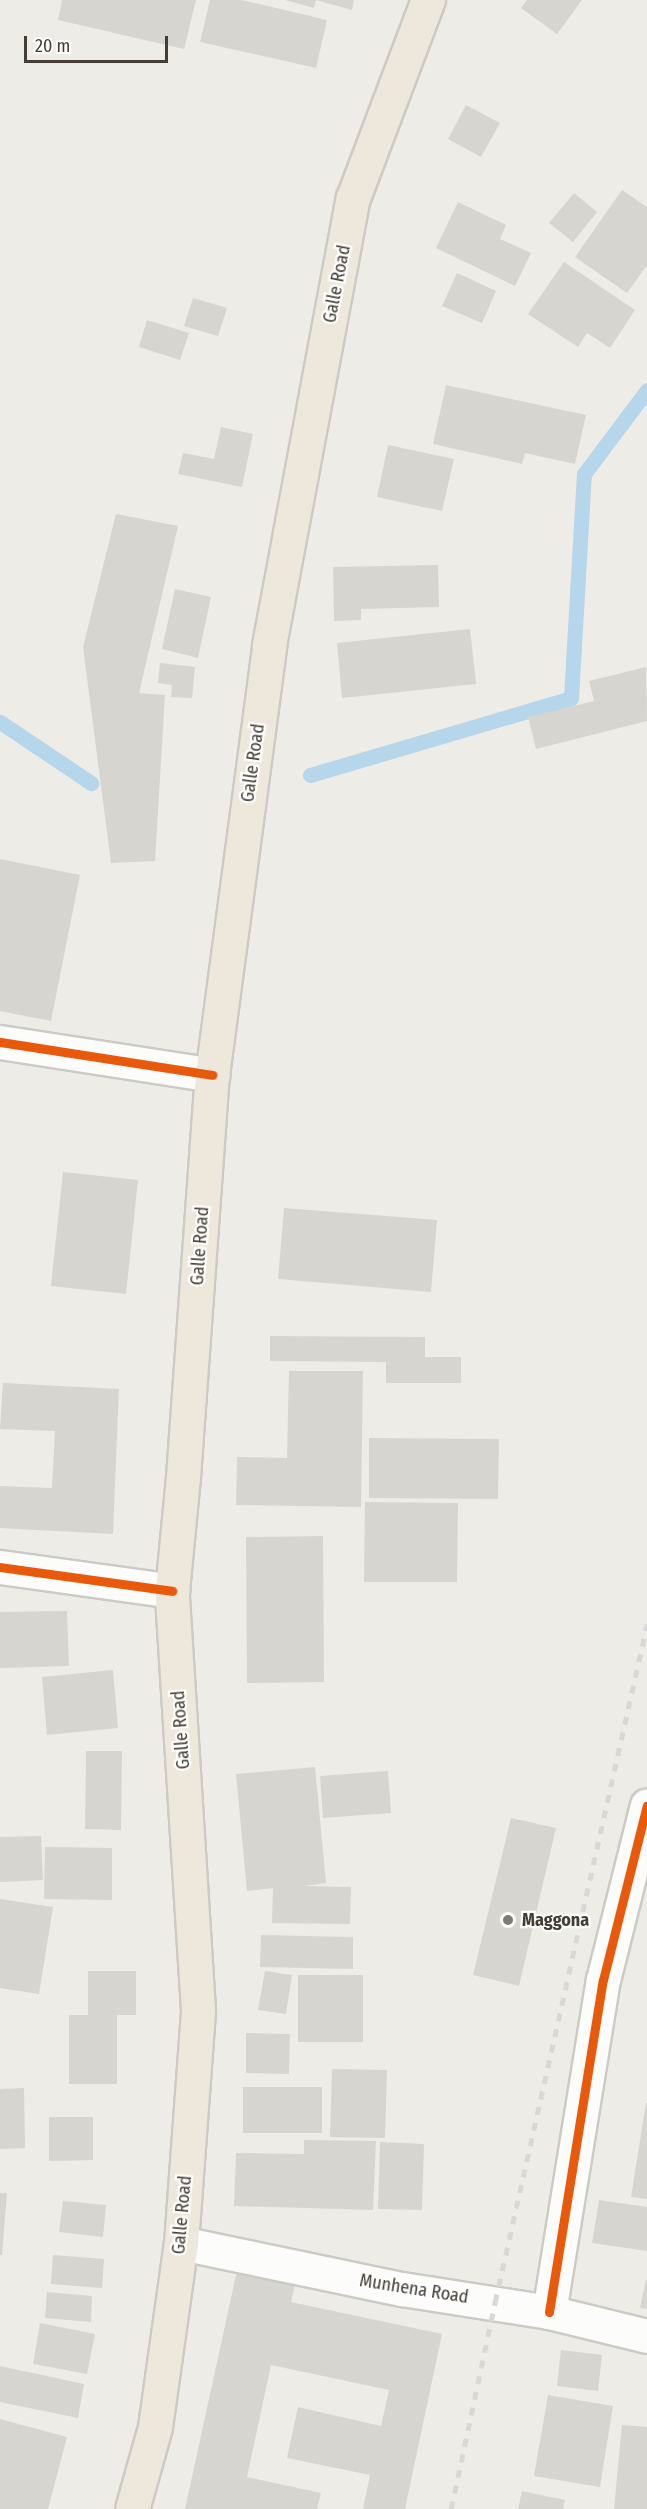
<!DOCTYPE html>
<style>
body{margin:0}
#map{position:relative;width:647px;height:2509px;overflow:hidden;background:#eeece6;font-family:"Fira Sans Condensed",sans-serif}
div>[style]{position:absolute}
.stream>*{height:15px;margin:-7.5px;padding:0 7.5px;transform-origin:7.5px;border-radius:7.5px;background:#b6d6ec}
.building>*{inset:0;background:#d7d5cf}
.roads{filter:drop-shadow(2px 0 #cccac4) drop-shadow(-2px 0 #cccac4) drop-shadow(0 2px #cccac4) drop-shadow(0 -2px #cccac4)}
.minor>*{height:33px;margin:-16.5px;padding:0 16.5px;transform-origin:16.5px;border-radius:16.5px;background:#fcfcfb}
.tertiary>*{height:33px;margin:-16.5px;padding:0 16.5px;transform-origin:16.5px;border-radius:16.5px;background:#fcfcfb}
.trunk>*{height:33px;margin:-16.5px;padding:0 16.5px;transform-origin:16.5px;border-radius:16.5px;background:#eee8dc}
.rail>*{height:4.5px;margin-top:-2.25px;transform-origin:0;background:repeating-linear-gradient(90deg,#d8d8d7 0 8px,transparent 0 16px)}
.cycleway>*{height:9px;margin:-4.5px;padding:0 4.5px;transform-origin:4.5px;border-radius:4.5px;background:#e8590c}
.dots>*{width:16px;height:16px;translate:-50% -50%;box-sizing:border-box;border:3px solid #fff;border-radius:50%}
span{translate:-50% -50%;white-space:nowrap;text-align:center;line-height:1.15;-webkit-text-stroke:4.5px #fff;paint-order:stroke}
.street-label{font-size:18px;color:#433d33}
.poi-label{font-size:18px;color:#433d33;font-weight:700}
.left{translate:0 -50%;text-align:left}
.scale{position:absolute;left:24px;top:36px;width:144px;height:27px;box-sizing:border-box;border:3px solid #433d33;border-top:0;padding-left:8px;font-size:18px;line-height:21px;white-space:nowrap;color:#433d33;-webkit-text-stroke:4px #fff;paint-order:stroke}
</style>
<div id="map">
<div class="stream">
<i style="left:0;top:722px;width:110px;rotate:33.8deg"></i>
<i style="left:310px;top:775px;width:272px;rotate:-16.4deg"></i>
<i style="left:571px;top:698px;width:224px;rotate:-86.7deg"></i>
<i style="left:584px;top:474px;width:105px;rotate:-53.1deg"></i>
</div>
<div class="building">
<i style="clip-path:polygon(62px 0,196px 0,184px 49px,58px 20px)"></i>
<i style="clip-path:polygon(210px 0,242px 0,327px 20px,316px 68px,200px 42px)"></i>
<i style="clip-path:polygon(285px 0,316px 0,314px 8px)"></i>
<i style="clip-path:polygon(316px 0,354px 0,352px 10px)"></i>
<i style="clip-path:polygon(527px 0,582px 0,557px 34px,521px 8px)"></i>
<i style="clip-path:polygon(466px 105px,500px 123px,481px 157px,448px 139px)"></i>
<i style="clip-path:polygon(622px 190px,647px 207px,647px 265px,627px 293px,575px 257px)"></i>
<i style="clip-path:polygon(574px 193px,597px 212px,573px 242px,549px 223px)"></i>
<i style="clip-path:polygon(458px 202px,506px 225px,500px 239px,531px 253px,515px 286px,436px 248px)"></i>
<i style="clip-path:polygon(564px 262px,635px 310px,610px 348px,587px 333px,578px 347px,528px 314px)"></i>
<i style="clip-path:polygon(457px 273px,496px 291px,482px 323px,442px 306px)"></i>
<i style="clip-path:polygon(193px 298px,227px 308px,218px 336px,184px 326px)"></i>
<i style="clip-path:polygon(147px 320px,189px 333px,180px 360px,139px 347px)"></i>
<i style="clip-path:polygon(446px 385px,586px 415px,575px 464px,525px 453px,522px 464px,433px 444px)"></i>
<i style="clip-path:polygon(221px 427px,253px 434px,242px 487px,178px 474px,183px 453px,214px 459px)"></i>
<i style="clip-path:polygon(388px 445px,454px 459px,442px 511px,377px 497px)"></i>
<i style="clip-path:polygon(116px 514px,178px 526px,139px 693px,165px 695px,155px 861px,111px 863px,83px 647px)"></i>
<i style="clip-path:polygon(438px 565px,439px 607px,361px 609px,361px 620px,334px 621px,333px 567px)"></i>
<i style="clip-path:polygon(175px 589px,211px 597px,198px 658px,162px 649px)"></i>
<i style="clip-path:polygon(470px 629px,476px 684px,342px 698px,337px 643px)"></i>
<i style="clip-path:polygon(160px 663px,195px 667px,192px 698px,171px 697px,172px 685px,158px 683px)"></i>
<i style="clip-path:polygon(646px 667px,647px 721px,536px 749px,528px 717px,594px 701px,589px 681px)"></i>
<i style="clip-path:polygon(0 859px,80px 875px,51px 1021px,0 1011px)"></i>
<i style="clip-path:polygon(63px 1172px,138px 1180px,126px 1294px,51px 1286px)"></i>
<i style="clip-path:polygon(284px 1208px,437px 1220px,431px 1292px,278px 1279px)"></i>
<i style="clip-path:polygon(270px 1336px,425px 1337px,425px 1357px,461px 1357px,461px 1383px,386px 1383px,386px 1362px,270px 1361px)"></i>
<i style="clip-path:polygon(289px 1371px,363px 1371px,361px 1507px,236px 1505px,237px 1457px,287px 1458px)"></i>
<i style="clip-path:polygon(3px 1383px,119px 1389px,113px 1534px,0 1528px,0 1486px,52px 1488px,55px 1431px,0 1429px)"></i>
<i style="clip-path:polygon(369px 1438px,499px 1439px,498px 1499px,369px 1498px)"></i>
<i style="clip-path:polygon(365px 1502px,458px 1503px,457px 1582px,364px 1582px)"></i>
<i style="clip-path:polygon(323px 1536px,324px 1682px,247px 1683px,246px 1537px)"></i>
<i style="clip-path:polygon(67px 1611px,69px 1666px,0 1668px,0 1612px)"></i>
<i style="clip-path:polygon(113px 1670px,118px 1728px,47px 1735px,42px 1677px)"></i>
<i style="clip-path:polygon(86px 1751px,122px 1751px,121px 1830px,85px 1829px)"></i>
<i style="clip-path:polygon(315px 1767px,326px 1883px,304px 1886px,351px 1887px,350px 1924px,272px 1923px,273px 1888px,247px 1891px,236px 1774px)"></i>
<i style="clip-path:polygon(388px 1771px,391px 1813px,323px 1818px,320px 1776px)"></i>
<i style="clip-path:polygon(511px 1818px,556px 1828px,519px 1986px,473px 1975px)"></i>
<i style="clip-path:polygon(41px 1836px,43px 1880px,0 1882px,0 1837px)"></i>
<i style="clip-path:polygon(45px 1847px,112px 1848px,112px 1900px,44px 1899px)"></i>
<i style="clip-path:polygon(0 1899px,53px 1907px,39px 1994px,0 1988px)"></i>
<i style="clip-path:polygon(261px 1935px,353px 1937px,353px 1969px,260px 1967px)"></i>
<i style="clip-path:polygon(88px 1971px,136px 1971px,136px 2015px,117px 2015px,117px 2084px,69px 2084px,69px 2015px,88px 2015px)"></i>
<i style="clip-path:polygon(265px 1971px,292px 1975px,286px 2014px,258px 2010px)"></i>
<i style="clip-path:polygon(298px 1975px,363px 1975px,363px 2042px,298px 2042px)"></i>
<i style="clip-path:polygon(246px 2033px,290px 2034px,289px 2074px,246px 2073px)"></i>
<i style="clip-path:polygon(332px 2069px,387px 2070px,385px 2138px,330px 2137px)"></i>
<i style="clip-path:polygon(243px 2087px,322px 2087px,322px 2133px,243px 2133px)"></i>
<i style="clip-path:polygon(24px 2088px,25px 2148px,0 2149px,0 2089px)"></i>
<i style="clip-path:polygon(646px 2103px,647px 2103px,647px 2199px,631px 2197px)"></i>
<i style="clip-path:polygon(49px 2117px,93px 2117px,93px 2160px,49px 2161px)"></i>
<i style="clip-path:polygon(304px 2140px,376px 2141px,373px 2210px,234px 2206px,236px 2153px,304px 2154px)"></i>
<i style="clip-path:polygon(380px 2142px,424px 2144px,422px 2210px,378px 2209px)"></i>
<i style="clip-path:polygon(0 2193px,7px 2193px,2px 2255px,0 2255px)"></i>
<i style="clip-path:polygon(599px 2200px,647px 2207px,647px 2251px,592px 2243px)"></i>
<i style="clip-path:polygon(63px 2201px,106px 2205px,103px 2237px,59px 2232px)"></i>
<i style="clip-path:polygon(53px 2255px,104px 2259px,102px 2288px,51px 2284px)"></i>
<i style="clip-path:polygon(238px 2266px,296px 2279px,291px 2302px,442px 2334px,405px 2509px,363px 2509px,370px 2475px,287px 2458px,298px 2407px,381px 2426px,389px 2390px,271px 2365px,247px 2477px,321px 2493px,317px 2509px,185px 2509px)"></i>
<i style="clip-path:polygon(646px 2280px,647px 2280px,647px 2309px,640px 2308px)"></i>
<i style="clip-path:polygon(47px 2292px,92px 2296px,91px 2322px,45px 2318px)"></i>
<i style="clip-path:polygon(40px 2323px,95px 2334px,87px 2374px,33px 2364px)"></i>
<i style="clip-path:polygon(561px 2350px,602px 2355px,598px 2391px,557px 2386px)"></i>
<i style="clip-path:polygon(0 2366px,84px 2384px,78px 2418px,0 2402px)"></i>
<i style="clip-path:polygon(548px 2395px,613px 2406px,600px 2487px,534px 2476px)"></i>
<i style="clip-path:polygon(0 2419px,67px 2437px,48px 2509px,0 2509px)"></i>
<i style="clip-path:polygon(622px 2425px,647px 2427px,647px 2509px,614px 2509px)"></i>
<i style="clip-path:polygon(522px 2491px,565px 2500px,563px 2509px,518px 2509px)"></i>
</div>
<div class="roads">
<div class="minor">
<i style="left:0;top:1042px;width:215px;rotate:8.8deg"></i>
<i style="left:0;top:1567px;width:174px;rotate:7.9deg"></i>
<i style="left:549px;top:2312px;width:336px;rotate:-80.8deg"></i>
<i style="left:603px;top:1980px;width:180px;rotate:-75.9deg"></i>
</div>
<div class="tertiary">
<i style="left:181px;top:2243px;width:226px;rotate:11.8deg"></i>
<i style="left:402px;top:2289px;width:149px;rotate:8.9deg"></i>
<i style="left:549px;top:2312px;width:101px;rotate:13.8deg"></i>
</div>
<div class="trunk">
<i style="left:132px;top:2509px;width:85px;rotate:-74.3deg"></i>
<i style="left:155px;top:2427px;width:186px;rotate:-82deg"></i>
<i style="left:181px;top:2243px;width:234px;rotate:-85.8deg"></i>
<i style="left:198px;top:2010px;width:420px;rotate:-93.6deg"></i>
<i style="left:172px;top:1591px;width:115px;rotate:-84.5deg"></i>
<i style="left:183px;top:1477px;width:403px;rotate:-85.9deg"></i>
<i style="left:212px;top:1075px;width:434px;rotate:-82.4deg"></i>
<i style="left:269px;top:645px;width:455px;rotate:-79.4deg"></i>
<i style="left:353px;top:198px;width:212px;rotate:-69.3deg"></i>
</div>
</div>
<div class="rail">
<i style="left:451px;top:2509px;width:212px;rotate:-78deg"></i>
<i style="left:495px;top:2302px;width:695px;rotate:-77.36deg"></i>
</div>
<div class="cycleway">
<i style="left:0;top:1042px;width:215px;rotate:8.8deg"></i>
<i style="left:0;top:1567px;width:174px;rotate:7.9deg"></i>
<i style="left:549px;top:2312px;width:336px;rotate:-80.8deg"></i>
<i style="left:603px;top:1980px;width:180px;rotate:-75.9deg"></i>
</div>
<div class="dots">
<i style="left:508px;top:1920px;background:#7f7a72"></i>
</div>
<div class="street-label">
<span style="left:337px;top:284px;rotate:-79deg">Galle Road</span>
<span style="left:253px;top:763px;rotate:-82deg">Galle Road</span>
<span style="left:200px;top:1246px;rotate:-86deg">Galle Road</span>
<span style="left:181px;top:1730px;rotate:-94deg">Galle Road</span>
<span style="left:182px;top:2215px;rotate:-85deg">Galle Road</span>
<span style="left:414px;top:2289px;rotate:9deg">Munhena Road</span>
</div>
<div class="poi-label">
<span class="left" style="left:522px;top:1920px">Maggona</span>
</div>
<div class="scale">20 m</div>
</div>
